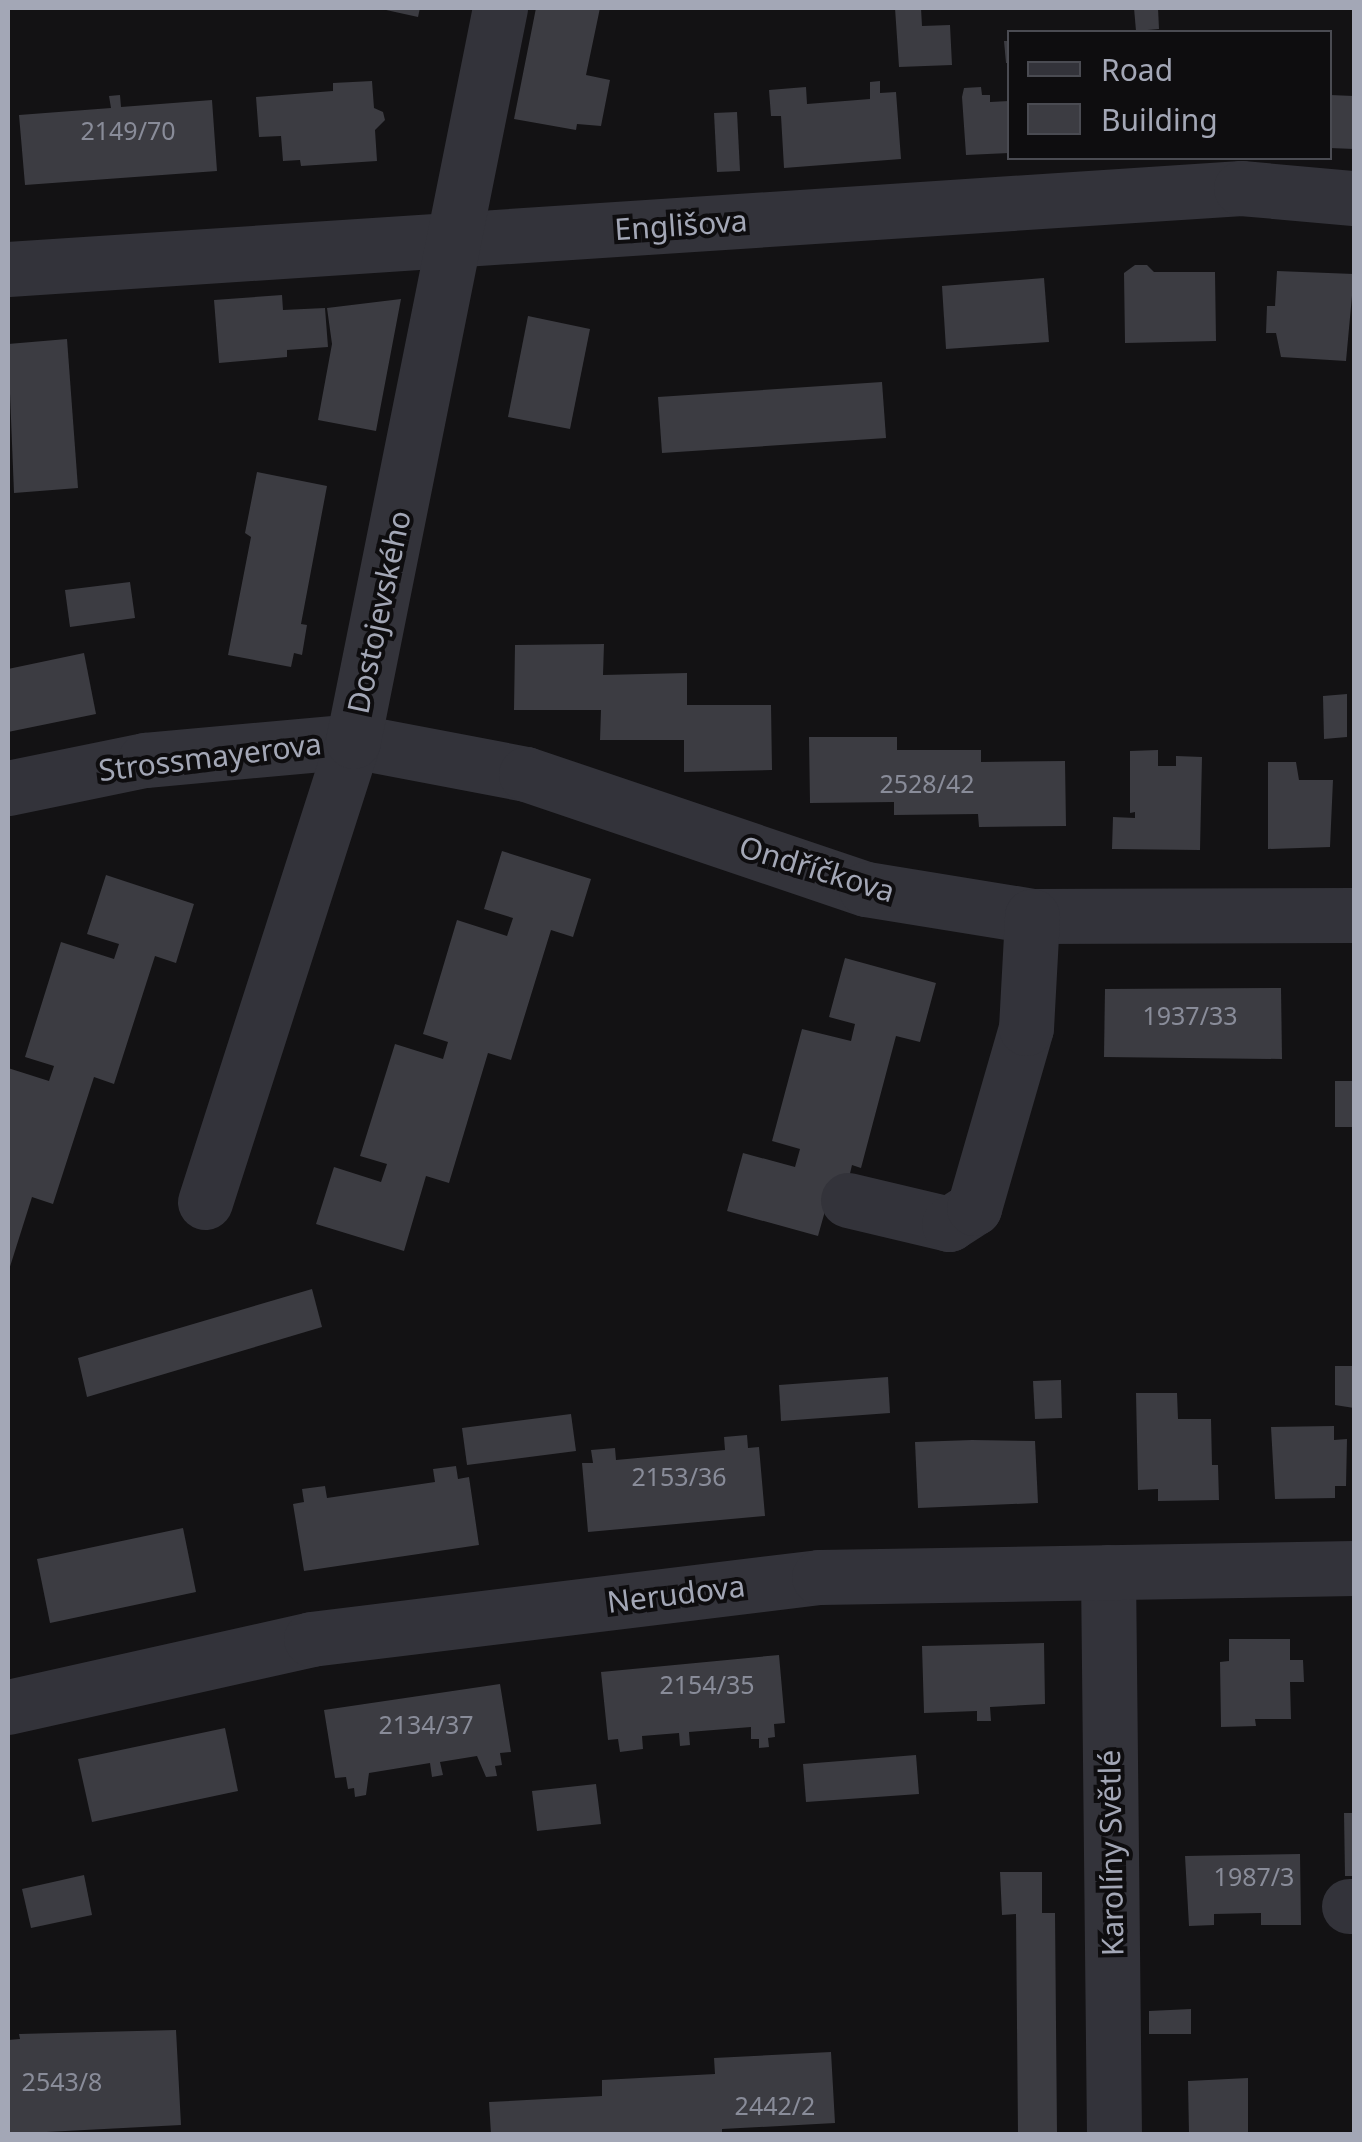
<!DOCTYPE html>
<meta charset="utf-8">
<style>
body{margin:0}
#map{position:relative;width:1362px;height:2142px;overflow:hidden;background:#131214;font-family:"Noto Sans",sans-serif}
div>[style]{position:absolute}
.building>*{inset:0;background:#3c3c42}
.minor>*{height:55px;margin:-27.5px;padding:0 27.5px;transform-origin:27.5px;border-radius:27.5px;background:#33333a}
span{translate:-50% -50%;white-space:nowrap;text-align:center;line-height:1.15;-webkit-text-stroke:8px #0e0d0f;paint-order:stroke}
.number-label{font-size:25px;color:#898c99}
.number-label span{-webkit-text-stroke-width:0}
.street-label{font-size:30px;color:#a3a7b6}
.frame{position:absolute;inset:0;border:10px solid #a3a7b6;pointer-events:none}
.legend{position:absolute;left:1007px;top:30px;width:325px;height:130px;box-sizing:border-box;background:#0e0d0f;border:2px solid #4a4b52;margin:0;padding:12px 18px;list-style:none;font-size:30px;color:#a3a7b6}
.legend li{display:flex;align-items:center;gap:20px;height:50px}
.legend b{width:50px;border:2px solid #4a4b52}
</style>
<div id="map">
<div class="building">
<i style="clip-path:polygon(377px 8px,420px 8px,418px 17px)"></i>
<i style="clip-path:polygon(536px 8px,600px 8px,586px 75px,610px 80px,601px 126px,577px 124px,576px 130px,514px 119px)"></i>
<i style="clip-path:polygon(895px 8px,921px 8px,922px 26px,950px 25px,952px 65px,899px 67px)"></i>
<i style="clip-path:polygon(1134px 8px,1158px 8px,1159px 29px,1136px 31px)"></i>
<i style="clip-path:polygon(1004px 41px,1009px 41px,1009px 63px,1006px 63px)"></i>
<i style="clip-path:polygon(372px 81px,374px 108px,383px 112px,385px 120px,375px 130px,377px 161px,301px 166px,300px 160px,283px 161px,281px 136px,259px 137px,256px 97px,333px 91px,333px 83px)"></i>
<i style="clip-path:polygon(880px 81px,880px 93px,896px 92px,901px 159px,784px 168px,781px 116px,771px 116px,769px 90px,806px 87px,807px 104px,870px 99px,870px 82px)"></i>
<i style="clip-path:polygon(981px 87px,982px 95px,990px 95px,990px 102px,1009px 101px,1009px 153px,966px 155px,962px 97px,964px 88px)"></i>
<i style="clip-path:polygon(120px 95px,121px 107px,212px 100px,217px 171px,25px 185px,19px 115px,111px 108px,109px 96px)"></i>
<i style="clip-path:polygon(1330px 95px,1354px 96px,1354px 149px,1330px 148px)"></i>
<i style="clip-path:polygon(737px 112px,740px 171px,717px 172px,714px 113px)"></i>
<i style="clip-path:polygon(1135px 265px,1147px 265px,1154px 272px,1215px 272px,1216px 341px,1125px 343px,1124px 273px)"></i>
<i style="clip-path:polygon(1277px 271px,1354px 274px,1346px 361px,1281px 357px,1276px 333px,1266px 333px,1267px 306px,1275px 306px)"></i>
<i style="clip-path:polygon(1044px 278px,1049px 342px,946px 349px,942px 286px)"></i>
<i style="clip-path:polygon(282px 295px,283px 310px,325px 308px,328px 347px,287px 350px,287px 357px,219px 363px,214px 300px)"></i>
<i style="clip-path:polygon(401px 299px,376px 431px,318px 420px,332px 344px,327px 308px)"></i>
<i style="clip-path:polygon(528px 316px,590px 329px,570px 429px,508px 417px)"></i>
<i style="clip-path:polygon(67px 339px,78px 488px,14px 493px,8px 344px)"></i>
<i style="clip-path:polygon(882px 382px,886px 438px,662px 453px,658px 397px)"></i>
<i style="clip-path:polygon(257px 472px,327px 486px,301px 624px,307px 625px,302px 655px,294px 653px,291px 667px,228px 655px,251px 537px,245px 533px)"></i>
<i style="clip-path:polygon(130px 582px,135px 618px,70px 627px,65px 590px)"></i>
<i style="clip-path:polygon(604px 644px,603px 675px,687px 673px,687px 705px,771px 705px,772px 770px,684px 772px,684px 740px,600px 740px,601px 710px,514px 710px,515px 645px)"></i>
<i style="clip-path:polygon(84px 653px,96px 714px,8px 732px,8px 669px)"></i>
<i style="clip-path:polygon(1347px 694px,1347px 737px,1324px 739px,1323px 696px)"></i>
<i style="clip-path:polygon(809px 737px,897px 737px,897px 750px,981px 750px,981px 762px,1065px 761px,1066px 826px,979px 827px,978px 814px,894px 815px,894px 802px,810px 803px)"></i>
<i style="clip-path:polygon(1158px 750px,1158px 766px,1176px 766px,1176px 756px,1202px 757px,1200px 850px,1112px 849px,1113px 817px,1135px 818px,1135px 812px,1130px 813px,1130px 751px)"></i>
<i style="clip-path:polygon(1268px 762px,1296px 762px,1299px 780px,1333px 780px,1330px 847px,1268px 849px)"></i>
<i style="clip-path:polygon(502px 851px,591px 879px,573px 937px,551px 930px,511px 1060px,488px 1053px,449px 1183px,426px 1176px,404px 1251px,316px 1224px,334px 1167px,381px 1182px,387px 1164px,360px 1156px,395px 1044px,443px 1059px,448px 1042px,423px 1034px,457px 920px,507px 936px,513px 918px,484px 909px)"></i>
<i style="clip-path:polygon(106px 875px,194px 904px,176px 963px,155px 956px,114px 1084px,94px 1077px,53px 1204px,32px 1197px,8px 1273px,8px 1068px,49px 1081px,54px 1066px,25px 1057px,61px 942px,114px 959px,119px 944px,87px 934px)"></i>
<i style="clip-path:polygon(845px 958px,936px 983px,920px 1042px,896px 1036px,861px 1168px,852px 1165px,848px 1182px,834px 1179px,818px 1236px,727px 1211px,743px 1153px,795px 1167px,800px 1149px,772px 1141px,802px 1029px,851px 1041px,855px 1024px,829px 1017px)"></i>
<i style="clip-path:polygon(1281px 988px,1282px 1059px,1104px 1057px,1105px 989px)"></i>
<i style="clip-path:polygon(1335px 1081px,1354px 1081px,1354px 1127px,1335px 1127px)"></i>
<i style="clip-path:polygon(312px 1289px,322px 1327px,87px 1397px,78px 1358px)"></i>
<i style="clip-path:polygon(1335px 1366px,1354px 1366px,1354px 1408px,1335px 1405px)"></i>
<i style="clip-path:polygon(888px 1377px,890px 1413px,781px 1421px,779px 1385px)"></i>
<i style="clip-path:polygon(1061px 1380px,1062px 1418px,1035px 1419px,1033px 1381px)"></i>
<i style="clip-path:polygon(1136px 1393px,1177px 1393px,1178px 1419px,1211px 1419px,1212px 1465px,1218px 1465px,1219px 1500px,1158px 1501px,1158px 1489px,1138px 1490px)"></i>
<i style="clip-path:polygon(571px 1414px,576px 1451px,467px 1465px,462px 1428px)"></i>
<i style="clip-path:polygon(1334px 1426px,1334px 1440px,1347px 1439px,1346px 1486px,1335px 1486px,1335px 1498px,1275px 1499px,1271px 1427px)"></i>
<i style="clip-path:polygon(747px 1435px,748px 1448px,759px 1447px,765px 1516px,588px 1532px,582px 1463px,593px 1463px,591px 1450px,615px 1448px,616px 1460px,725px 1450px,724px 1437px)"></i>
<i style="clip-path:polygon(972px 1440px,1035px 1441px,1038px 1503px,918px 1508px,915px 1442px)"></i>
<i style="clip-path:polygon(456px 1466px,458px 1479px,469px 1477px,479px 1545px,304px 1571px,293px 1504px,304px 1502px,302px 1489px,325px 1486px,327px 1498px,435px 1482px,433px 1469px)"></i>
<i style="clip-path:polygon(183px 1528px,196px 1592px,50px 1623px,37px 1559px)"></i>
<i style="clip-path:polygon(1229px 1639px,1290px 1639px,1290px 1660px,1303px 1660px,1304px 1682px,1290px 1682px,1291px 1719px,1255px 1719px,1256px 1726px,1221px 1727px,1220px 1662px,1229px 1661px)"></i>
<i style="clip-path:polygon(1044px 1643px,1045px 1704px,990px 1707px,991px 1721px,977px 1721px,977px 1711px,924px 1713px,922px 1646px)"></i>
<i style="clip-path:polygon(779px 1655px,785px 1723px,774px 1724px,775px 1737px,768px 1738px,769px 1747px,759px 1748px,759px 1739px,751px 1739px,751px 1727px,689px 1732px,690px 1745px,680px 1746px,679px 1733px,642px 1736px,643px 1749px,620px 1752px,618px 1739px,608px 1740px,601px 1672px)"></i>
<i style="clip-path:polygon(500px 1684px,511px 1752px,500px 1753px,502px 1765px,495px 1766px,497px 1776px,486px 1777px,477px 1756px,440px 1762px,443px 1775px,432px 1777px,430px 1763px,369px 1773px,366px 1795px,355px 1797px,354px 1788px,348px 1789px,346px 1777px,335px 1778px,324px 1710px)"></i>
<i style="clip-path:polygon(225px 1728px,238px 1791px,92px 1822px,78px 1759px)"></i>
<i style="clip-path:polygon(916px 1755px,919px 1794px,806px 1802px,803px 1764px)"></i>
<i style="clip-path:polygon(596px 1784px,601px 1824px,537px 1831px,532px 1791px)"></i>
<i style="clip-path:polygon(1344px 1813px,1354px 1813px,1354px 1876px,1345px 1876px)"></i>
<i style="clip-path:polygon(1300px 1854px,1301px 1925px,1261px 1925px,1261px 1913px,1214px 1914px,1214px 1925px,1189px 1926px,1185px 1856px)"></i>
<i style="clip-path:polygon(1000px 1872px,1042px 1872px,1042px 1913px,1055px 1913px,1057px 2134px,1018px 2134px,1016px 1914px,1002px 1915px)"></i>
<i style="clip-path:polygon(84px 1875px,92px 1915px,31px 1928px,22px 1889px)"></i>
<i style="clip-path:polygon(1191px 2009px,1191px 2034px,1149px 2034px,1149px 2011px)"></i>
<i style="clip-path:polygon(176px 2030px,181px 2125px,8px 2134px,8px 2040px,20px 2039px,19px 2034px)"></i>
<i style="clip-path:polygon(831px 2052px,835px 2123px,722px 2129px,722px 2134px,491px 2134px,489px 2102px,602px 2096px,602px 2080px,715px 2074px,714px 2058px)"></i>
<i style="clip-path:polygon(1248px 2078px,1248px 2134px,1189px 2134px,1188px 2081px)"></i>
</div>
<div class="minor">
<i style="left:8px;top:269px;width:1236px;rotate:-3.76deg"></i>
<i style="left:1241px;top:188px;width:113px;rotate:5.1deg"></i>
<i style="left:8px;top:788px;width:140px;rotate:-11.6deg"></i>
<i style="left:145px;top:760px;width:209px;rotate:-5.2deg"></i>
<i style="left:353px;top:741px;width:176px;rotate:10.8deg"></i>
<i style="left:526px;top:774px;width:359px;rotate:18.7deg"></i>
<i style="left:866px;top:889px;width:168px;rotate:9.2deg"></i>
<i style="left:1032px;top:916px;width:322px;rotate:-0.2deg"></i>
<i style="left:848px;top:1200px;width:104px;rotate:13.4deg"></i>
<i style="left:949px;top:1224px;width:30px;rotate:-33deg"></i>
<i style="left:974px;top:1208px;width:187px;rotate:-73.9deg"></i>
<i style="left:1026px;top:1028px;width:112px;rotate:-86.9deg"></i>
<i style="left:205px;top:1202px;width:484px;rotate:-72.2deg"></i>
<i style="left:353px;top:741px;width:748px;rotate:-78.66deg"></i>
<i style="left:1108px;top:1572px;width:562px;rotate:89.39deg"></i>
<i style="left:8px;top:1707px;width:311px;rotate:-12.6deg"></i>
<i style="left:311px;top:1639px;width:512px;rotate:-6.96deg"></i>
<i style="left:819px;top:1577px;width:535px;rotate:-0.96deg"></i>
<i style="left:1349px;top:1906px;width:5px"></i>
</div>
<div class="number-label">
<span style="left:128px;top:130px">2149/70</span>
<span style="left:927px;top:783px">2528/42</span>
<span style="left:1190px;top:1015px">1937/33</span>
<span style="left:679px;top:1476px">2153/36</span>
<span style="left:707px;top:1684px">2154/35</span>
<span style="left:426px;top:1724px">2134/37</span>
<span style="left:1254px;top:1876px">1987/3</span>
<span style="left:62px;top:2081px">2543/8</span>
<span style="left:775px;top:2105px">2442/2</span>
</div>
<div class="street-label">
<span style="left:681px;top:225px;rotate:-4deg">Englišova</span>
<span style="left:379px;top:612px;rotate:-78deg">Dostojevského</span>
<span style="left:210px;top:757px;rotate:-7deg">Strossmayerova</span>
<span style="left:817px;top:869px;rotate:17deg">Ondříčkova</span>
<span style="left:676px;top:1594px;rotate:-7deg">Nerudova</span>
<span style="left:1111px;top:1853px;rotate:-91deg">Karolíny Světlé</span>
</div>
<div class="frame"></div>
<ul class="legend">
<li><b style="height:12px;background:#33333a"></b>Road</li>
<li><b style="height:28px;background:#3c3c42"></b>Building</li>
</ul>
</div>
